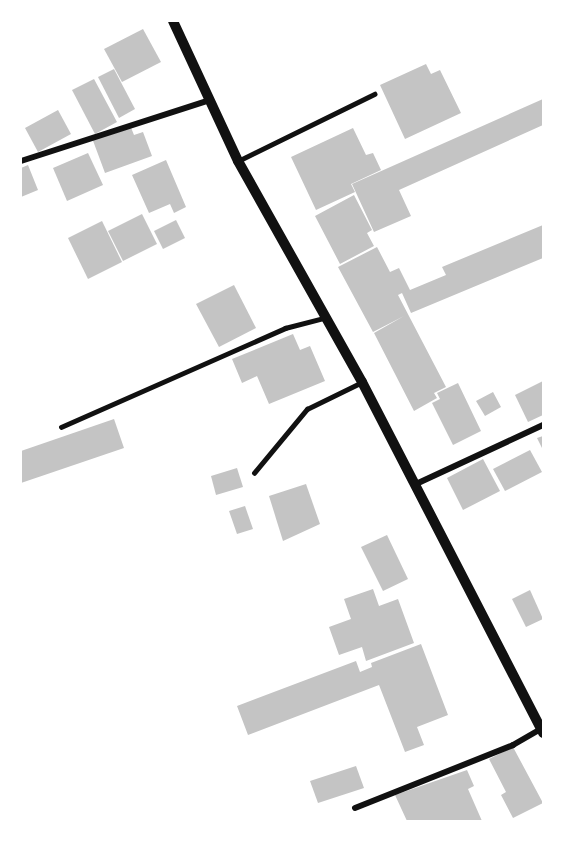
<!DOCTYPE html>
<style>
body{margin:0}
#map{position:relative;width:564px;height:842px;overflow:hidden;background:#fff;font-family:"Alegreya Sans",sans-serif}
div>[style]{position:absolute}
.building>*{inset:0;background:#c4c4c4}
.service>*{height:4.5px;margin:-2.25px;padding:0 2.25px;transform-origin:2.25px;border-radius:2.25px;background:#111}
.minor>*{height:6px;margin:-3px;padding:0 3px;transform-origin:3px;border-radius:3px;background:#111}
.tertiary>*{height:10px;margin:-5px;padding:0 5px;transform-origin:5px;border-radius:5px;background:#111}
span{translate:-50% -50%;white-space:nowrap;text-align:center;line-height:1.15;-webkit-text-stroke:4.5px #fff;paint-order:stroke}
.frame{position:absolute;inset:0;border:22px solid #fff;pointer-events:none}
</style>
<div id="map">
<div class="building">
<i style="clip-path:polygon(143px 29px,161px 62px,122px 82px,104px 49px)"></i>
<i style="clip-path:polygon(426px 64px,431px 74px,440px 70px,461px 113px,405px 139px,380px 85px)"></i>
<i style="clip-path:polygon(114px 69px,135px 109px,119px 118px,98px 77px)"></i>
<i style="clip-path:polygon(94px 79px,117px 122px,95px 134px,72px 90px)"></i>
<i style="clip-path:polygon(543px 99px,543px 125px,399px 190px,411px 216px,374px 232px,352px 184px)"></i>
<i style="clip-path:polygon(58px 110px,71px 134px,38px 152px,25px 128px)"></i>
<i style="clip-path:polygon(130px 125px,134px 135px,143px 132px,152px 156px,105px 173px,92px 138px)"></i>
<i style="clip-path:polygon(353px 128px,366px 155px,373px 153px,381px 170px,351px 184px,355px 192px,316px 210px,291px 157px)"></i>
<i style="clip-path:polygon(88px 153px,103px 185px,67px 201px,53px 168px)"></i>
<i style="clip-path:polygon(166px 160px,186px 207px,174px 213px,170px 204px,149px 213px,132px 175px)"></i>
<i style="clip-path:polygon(28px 165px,38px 190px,21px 197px,21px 168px)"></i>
<i style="clip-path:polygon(354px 195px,372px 230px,367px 233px,374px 246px,340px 264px,315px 216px)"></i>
<i style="clip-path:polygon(142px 214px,157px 244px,123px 261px,108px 231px)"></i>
<i style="clip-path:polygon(176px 220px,185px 238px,163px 249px,154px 231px)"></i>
<i style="clip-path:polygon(102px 221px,122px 262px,88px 279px,68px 238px)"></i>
<i style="clip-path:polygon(543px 225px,543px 258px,411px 313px,402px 293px,398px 295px,446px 387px,434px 393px,437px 398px,414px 411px,374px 333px,404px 316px,373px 332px,338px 267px,377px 247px,390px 272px,399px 268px,410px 290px,446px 275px,442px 267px)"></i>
<i style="clip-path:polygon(234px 285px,256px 328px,219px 347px,196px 304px)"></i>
<i style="clip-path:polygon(293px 334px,300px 350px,310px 346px,325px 381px,269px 404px,257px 376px,242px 383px,232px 359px)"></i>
<i style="clip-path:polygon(543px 381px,543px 415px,528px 422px,515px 395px)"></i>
<i style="clip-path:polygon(458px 383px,481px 431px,453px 445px,432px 403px,440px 399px,437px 393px)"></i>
<i style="clip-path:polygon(493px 392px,501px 407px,485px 416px,476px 401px)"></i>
<i style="clip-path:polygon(114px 419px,124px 448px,21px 483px,21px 451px)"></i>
<i style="clip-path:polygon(543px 436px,543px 450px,537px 438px)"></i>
<i style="clip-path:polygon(530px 450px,542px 472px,505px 491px,493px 469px)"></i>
<i style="clip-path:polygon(483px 459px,500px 491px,463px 510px,447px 478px)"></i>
<i style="clip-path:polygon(237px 468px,243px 487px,216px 495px,211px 476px)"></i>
<i style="clip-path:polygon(306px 484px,320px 524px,283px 541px,269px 496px)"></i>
<i style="clip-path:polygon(245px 506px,253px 529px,237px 534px,229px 511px)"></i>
<i style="clip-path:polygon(387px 535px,408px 579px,383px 591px,361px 547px)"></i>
<i style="clip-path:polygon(373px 589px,379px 606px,398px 599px,414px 643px,366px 661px,362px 647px,339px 655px,329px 627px,351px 619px,344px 599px)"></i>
<i style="clip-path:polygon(530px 590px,543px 619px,526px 627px,512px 599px)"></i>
<i style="clip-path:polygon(421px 644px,448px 715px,417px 727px,424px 745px,405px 752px,379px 685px,248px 735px,237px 706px,356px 661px,360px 672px,372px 667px,371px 663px)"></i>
<i style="clip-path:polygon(513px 747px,543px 803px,513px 818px,501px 795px,506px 792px,489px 759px)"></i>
<i style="clip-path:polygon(356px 766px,364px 788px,318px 803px,310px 781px)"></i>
<i style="clip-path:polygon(467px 770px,474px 786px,468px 789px,482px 821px,407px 821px,395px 795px)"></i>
</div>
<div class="service">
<i style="left:238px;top:161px;width:152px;rotate:-26.2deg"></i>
<i style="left:61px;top:427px;width:245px;rotate:-23.8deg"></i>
<i style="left:285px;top:328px;width:40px;rotate:-14.4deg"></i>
<i style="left:254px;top:473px;width:83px;rotate:-50.4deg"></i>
<i style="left:307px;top:409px;width:61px;rotate:-26.1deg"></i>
</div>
<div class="minor">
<i style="left:21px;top:161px;width:199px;rotate:-17.9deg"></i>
<i style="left:416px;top:484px;width:140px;rotate:-24.9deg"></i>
<i style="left:355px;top:808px;width:170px;rotate:-21.7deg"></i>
<i style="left:513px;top:745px;width:32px;rotate:-30deg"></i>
</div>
<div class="tertiary">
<i style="left:173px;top:21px;width:154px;rotate:65.1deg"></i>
<i style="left:238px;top:161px;width:253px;rotate:60.7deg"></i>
<i style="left:362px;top:382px;width:395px;rotate:62.7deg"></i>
</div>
<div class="frame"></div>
</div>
